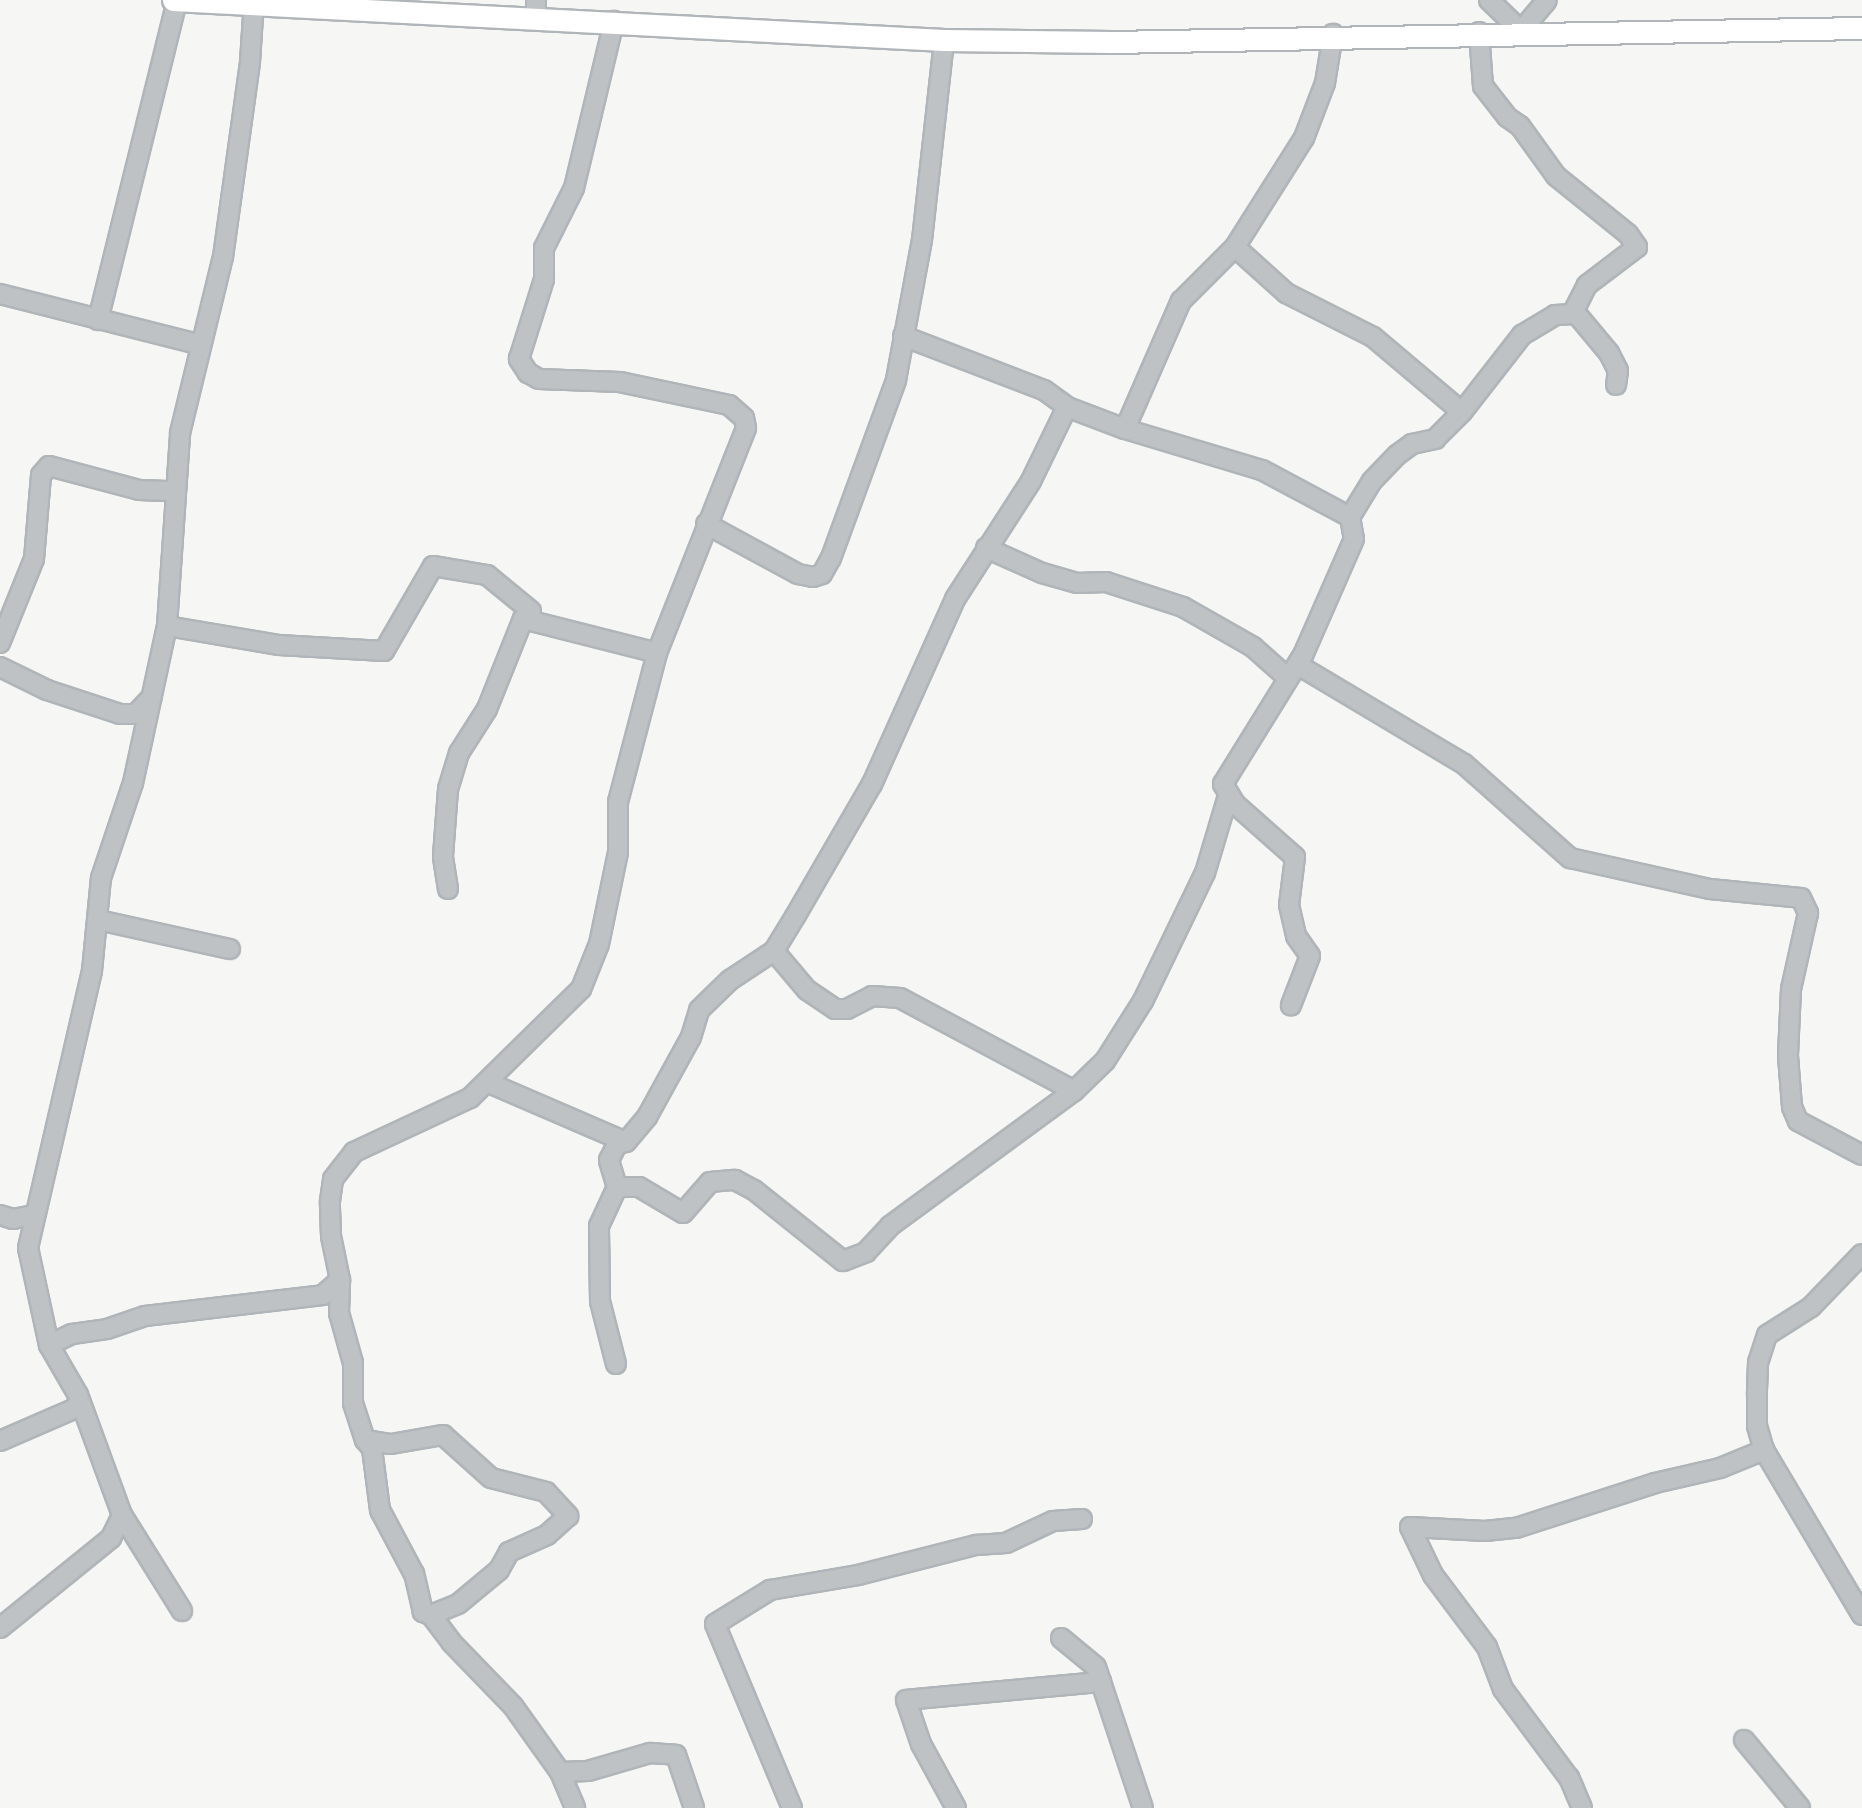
<!DOCTYPE html>
<style>
body{margin:0}
#map{position:relative;width:1862px;height:1808px;overflow:hidden;background:#f6f6f4;font-family:Cabin,sans-serif}
div>[style]{position:absolute}
.roads{filter:drop-shadow(2px 0 #afb5b8) drop-shadow(-2px 0 #afb5b8) drop-shadow(0 2px #afb5b8) drop-shadow(0 -2px #afb5b8)}
.minor>*{height:18px;margin:-9px;padding:0 9px;transform-origin:9px;border-radius:9px;background:#bec2c5}
.major>*{height:21px;margin:-10.5px;padding:0 10.5px;transform-origin:10.5px;border-radius:10.5px;background:#fff}
span{translate:-50% -50%;white-space:nowrap;text-align:center;line-height:1.15;-webkit-text-stroke:7px #fff;paint-order:stroke}
</style>
<div id="map">
<div class="roads">
<div class="minor">
<i style="left:536px;top:0;width:20px;rotate:90deg"></i>
<i style="left:1489px;top:0;width:45px;rotate:44.1deg"></i>
<i style="left:1521px;top:31px;width:40px;rotate:-50deg"></i>
<i style="left:1479px;top:32px;width:54px;rotate:85.8deg"></i>
<i style="left:1483px;top:86px;width:39px;rotate:52deg"></i>
<i style="left:1507px;top:117px;width:16px;rotate:35deg"></i>
<i style="left:1520px;top:126px;width:62px;rotate:54.2deg"></i>
<i style="left:1556px;top:176px;width:92px;rotate:38.9deg"></i>
<i style="left:1628px;top:234px;width:16px;rotate:55deg"></i>
<i style="left:1637px;top:247px;width:63px;rotate:142.8deg"></i>
<i style="left:1587px;top:285px;width:29px;rotate:117deg"></i>
<i style="left:1574px;top:311px;width:55px;rotate:50.2deg"></i>
<i style="left:1609px;top:353px;width:20px;rotate:63deg"></i>
<i style="left:1618px;top:371px;width:14px;rotate:98deg"></i>
<i style="left:1235px;top:247px;width:69px;rotate:42deg"></i>
<i style="left:1286px;top:293px;width:97px;rotate:26.8deg"></i>
<i style="left:1373px;top:337px;width:116px;rotate:40.1deg"></i>
<i style="left:0;top:294px;width:207px;rotate:14.2deg"></i>
<i style="left:98px;top:320px;width:330px;rotate:-76.1deg"></i>
<i style="left:903px;top:336px;width:151px;rotate:21deg"></i>
<i style="left:1044px;top:390px;width:29px;rotate:36deg"></i>
<i style="left:1067px;top:407px;width:62px;rotate:20.8deg"></i>
<i style="left:1125px;top:429px;width:143px;rotate:16.7deg"></i>
<i style="left:1262px;top:470px;width:100px;rotate:28.1deg"></i>
<i style="left:1350px;top:517px;width:22px;rotate:80deg"></i>
<i style="left:1354px;top:539px;width:127px;rotate:113.7deg"></i>
<i style="left:1303px;top:655px;width:152px;rotate:121.8deg"></i>
<i style="left:1223px;top:784px;width:23px;rotate:59deg"></i>
<i style="left:1235px;top:804px;width:80px;rotate:41.5deg"></i>
<i style="left:1295px;top:857px;width:48px;rotate:97.1deg"></i>
<i style="left:1289px;top:905px;width:32px;rotate:77deg"></i>
<i style="left:1296px;top:936px;width:24px;rotate:55deg"></i>
<i style="left:1310px;top:956px;width:53px;rotate:111.2deg"></i>
<i style="left:1125px;top:429px;width:140px;rotate:-66.4deg"></i>
<i style="left:1181px;top:301px;width:76px;rotate:-45deg"></i>
<i style="left:1235px;top:247px;width:129px;rotate:-57.7deg"></i>
<i style="left:1304px;top:138px;width:59px;rotate:-69.1deg"></i>
<i style="left:1325px;top:83px;width:50px;rotate:-80.7deg"></i>
<i style="left:1350px;top:517px;width:42px;rotate:-58.6deg"></i>
<i style="left:1372px;top:481px;width:36px;rotate:-46deg"></i>
<i style="left:1397px;top:455px;width:19px;rotate:-36deg"></i>
<i style="left:1412px;top:444px;width:24px;rotate:-12deg"></i>
<i style="left:1435px;top:439px;width:38px;rotate:-45deg"></i>
<i style="left:1462px;top:412px;width:98px;rotate:-52.1deg"></i>
<i style="left:1522px;top:335px;width:39px;rotate:-31deg"></i>
<i style="left:1555px;top:315px;width:20px;rotate:-3deg"></i>
<i style="left:706px;top:524px;width:105px;rotate:28.5deg"></i>
<i style="left:798px;top:574px;width:15px;rotate:11deg"></i>
<i style="left:813px;top:577px;width:9px;rotate:-18deg"></i>
<i style="left:822px;top:574px;width:18px;rotate:-61deg"></i>
<i style="left:831px;top:558px;width:189px;rotate:-69.9deg"></i>
<i style="left:896px;top:380px;width:142px;rotate:-79.5deg"></i>
<i style="left:922px;top:240px;width:201px;rotate:-83.7deg"></i>
<i style="left:986px;top:548px;width:61px;rotate:24.1deg"></i>
<i style="left:1042px;top:573px;width:36px;rotate:16deg"></i>
<i style="left:1077px;top:583px;width:29px;rotate:-2deg"></i>
<i style="left:1106px;top:582px;width:81px;rotate:18deg"></i>
<i style="left:1183px;top:607px;width:81px;rotate:29.7deg"></i>
<i style="left:1253px;top:647px;width:47px;rotate:41.5deg"></i>
<i style="left:167px;top:626px;width:114px;rotate:9.6deg"></i>
<i style="left:279px;top:645px;width:105px;rotate:3.3deg"></i>
<i style="left:384px;top:651px;width:98px;rotate:-60deg"></i>
<i style="left:433px;top:566px;width:55px;rotate:9.5deg"></i>
<i style="left:487px;top:575px;width:57px;rotate:39.3deg"></i>
<i style="left:0;top:643px;width:91px;rotate:-68deg"></i>
<i style="left:34px;top:559px;width:84px;rotate:-85.2deg"></i>
<i style="left:41px;top:475px;width:12px;rotate:-48deg"></i>
<i style="left:49px;top:466px;width:93px;rotate:14.9deg"></i>
<i style="left:139px;top:490px;width:35px;rotate:2deg"></i>
<i style="left:1298px;top:665px;width:193px;rotate:30.8deg"></i>
<i style="left:1464px;top:764px;width:142px;rotate:41.6deg"></i>
<i style="left:1570px;top:858px;width:143px;rotate:12.5deg"></i>
<i style="left:1710px;top:889px;width:91px;rotate:5.6deg"></i>
<i style="left:1801px;top:898px;width:17px;rotate:65deg"></i>
<i style="left:1808px;top:913px;width:78px;rotate:102.6deg"></i>
<i style="left:1791px;top:989px;width:67px;rotate:92.6deg"></i>
<i style="left:1788px;top:1056px;width:51px;rotate:85.5deg"></i>
<i style="left:1792px;top:1107px;width:15px;rotate:67deg"></i>
<i style="left:1798px;top:1121px;width:72px;rotate:28deg"></i>
<i style="left:0;top:667px;width:52px;rotate:26.1deg"></i>
<i style="left:47px;top:690px;width:77px;rotate:18.2deg"></i>
<i style="left:120px;top:714px;width:16px"></i>
<i style="left:136px;top:714px;width:23px;rotate:-47deg"></i>
<i style="left:448px;top:889px;width:33px;rotate:-99deg"></i>
<i style="left:443px;top:856px;width:67px;rotate:-85.7deg"></i>
<i style="left:448px;top:789px;width:38px;rotate:-73deg"></i>
<i style="left:459px;top:753px;width:52px;rotate:-57.5deg"></i>
<i style="left:487px;top:709px;width:97px;rotate:-68.2deg"></i>
<i style="left:523px;top:619px;width:138px;rotate:14.2deg"></i>
<i style="left:98px;top:920px;width:135px;rotate:12.4deg"></i>
<i style="left:774px;top:951px;width:51px;rotate:49.8deg"></i>
<i style="left:807px;top:990px;width:34px;rotate:34deg"></i>
<i style="left:835px;top:1009px;width:12px"></i>
<i style="left:847px;top:1009px;width:28px;rotate:-27deg"></i>
<i style="left:872px;top:996px;width:28px;rotate:4deg"></i>
<i style="left:900px;top:998px;width:197px;rotate:28.1deg"></i>
<i style="left:1074px;top:1091px;width:43px;rotate:-44.1deg"></i>
<i style="left:1105px;top:1061px;width:71px;rotate:-57.7deg"></i>
<i style="left:1143px;top:1001px;width:142px;rotate:-64.2deg"></i>
<i style="left:1205px;top:873px;width:80px;rotate:-73.4deg"></i>
<i style="left:489px;top:1083px;width:149px;rotate:23.3deg"></i>
<i style="left:617px;top:1187px;width:22px"></i>
<i style="left:639px;top:1187px;width:51px;rotate:30.6deg"></i>
<i style="left:683px;top:1213px;width:41px;rotate:-48.9deg"></i>
<i style="left:710px;top:1182px;width:25px;rotate:-5deg"></i>
<i style="left:735px;top:1180px;width:21px;rotate:28deg"></i>
<i style="left:754px;top:1190px;width:114px;rotate:38.6deg"></i>
<i style="left:843px;top:1261px;width:25px;rotate:-21deg"></i>
<i style="left:866px;top:1252px;width:35px;rotate:-47deg"></i>
<i style="left:890px;top:1226px;width:228px;rotate:-36.3deg"></i>
<i style="left:0;top:1215px;width:14px;rotate:17deg"></i>
<i style="left:13px;top:1219px;width:21px;rotate:-11deg"></i>
<i style="left:1862px;top:1254px;width:74px;rotate:133.9deg"></i>
<i style="left:1811px;top:1307px;width:52px;rotate:147.5deg"></i>
<i style="left:1767px;top:1335px;width:28px;rotate:108deg"></i>
<i style="left:1758px;top:1362px;width:33px;rotate:92deg"></i>
<i style="left:1757px;top:1395px;width:31px;rotate:90deg"></i>
<i style="left:1757px;top:1426px;width:25px;rotate:74deg"></i>
<i style="left:1764px;top:1450px;width:192px;rotate:59.3deg"></i>
<i style="left:49px;top:1345px;width:25px;rotate:-26deg"></i>
<i style="left:72px;top:1334px;width:35px;rotate:-8deg"></i>
<i style="left:107px;top:1329px;width:40px;rotate:-18.9deg"></i>
<i style="left:145px;top:1316px;width:179px;rotate:-6.7deg"></i>
<i style="left:323px;top:1295px;width:23px;rotate:-41deg"></i>
<i style="left:616px;top:1364px;width:65px;rotate:-104.3deg"></i>
<i style="left:600px;top:1301px;width:75px;rotate:-90.8deg"></i>
<i style="left:599px;top:1226px;width:43px;rotate:-65.2deg"></i>
<i style="left:617px;top:1187px;width:28px;rotate:-107deg"></i>
<i style="left:609px;top:1160px;width:18px;rotate:-63deg"></i>
<i style="left:617px;top:1144px;width:9px;rotate:-13deg"></i>
<i style="left:626px;top:1142px;width:33px;rotate:-50deg"></i>
<i style="left:647px;top:1117px;width:91px;rotate:-61.2deg"></i>
<i style="left:691px;top:1037px;width:28px;rotate:-73deg"></i>
<i style="left:699px;top:1010px;width:43px;rotate:-44.1deg"></i>
<i style="left:730px;top:980px;width:53px;rotate:-33.4deg"></i>
<i style="left:774px;top:951px;width:42px;rotate:-58.6deg"></i>
<i style="left:796px;top:915px;width:151px;rotate:-59.9deg"></i>
<i style="left:872px;top:784px;width:203px;rotate:-65.8deg"></i>
<i style="left:955px;top:599px;width:140px;rotate:-57.2deg"></i>
<i style="left:1031px;top:481px;width:82px;rotate:-64.1deg"></i>
<i style="left:365px;top:1440px;width:26px;rotate:9deg"></i>
<i style="left:391px;top:1444px;width:53px;rotate:-9.8deg"></i>
<i style="left:443px;top:1435px;width:64px;rotate:41.9deg"></i>
<i style="left:491px;top:1478px;width:57px;rotate:14.3deg"></i>
<i style="left:546px;top:1492px;width:33px;rotate:47deg"></i>
<i style="left:568px;top:1516px;width:28px;rotate:138deg"></i>
<i style="left:547px;top:1535px;width:42px;rotate:155.9deg"></i>
<i style="left:509px;top:1552px;width:21px;rotate:119deg"></i>
<i style="left:499px;top:1570px;width:53px;rotate:140.3deg"></i>
<i style="left:458px;top:1604px;width:29px;rotate:158deg"></i>
<i style="left:431px;top:1615px;width:9px;rotate:-159deg"></i>
<i style="left:423px;top:1612px;width:39px;rotate:-103deg"></i>
<i style="left:414px;top:1574px;width:72px;rotate:-118deg"></i>
<i style="left:380px;top:1510px;width:63px;rotate:-97.4deg"></i>
<i style="left:372px;top:1448px;width:11px;rotate:-131deg"></i>
<i style="left:365px;top:1440px;width:39px;rotate:-108deg"></i>
<i style="left:353px;top:1403px;width:40px;rotate:-90deg"></i>
<i style="left:353px;top:1363px;width:52px;rotate:-105.6deg"></i>
<i style="left:339px;top:1313px;width:33px;rotate:-88deg"></i>
<i style="left:340px;top:1280px;width:45px;rotate:-101.6deg"></i>
<i style="left:331px;top:1236px;width:35px;rotate:-92deg"></i>
<i style="left:330px;top:1201px;width:22px;rotate:-82deg"></i>
<i style="left:333px;top:1179px;width:34px;rotate:-52deg"></i>
<i style="left:354px;top:1152px;width:128px;rotate:-25deg"></i>
<i style="left:470px;top:1098px;width:156px;rotate:-44.5deg"></i>
<i style="left:581px;top:989px;width:48px;rotate:-68.2deg"></i>
<i style="left:599px;top:944px;width:94px;rotate:-78.3deg"></i>
<i style="left:618px;top:852px;width:50px;rotate:-90deg"></i>
<i style="left:618px;top:802px;width:154px;rotate:-75.3deg"></i>
<i style="left:657px;top:653px;width:242px;rotate:-68.4deg"></i>
<i style="left:746px;top:428px;width:10px;rotate:-101deg"></i>
<i style="left:744px;top:418px;width:20px;rotate:-139deg"></i>
<i style="left:729px;top:405px;width:111px;rotate:-168.1deg"></i>
<i style="left:620px;top:382px;width:81px;rotate:-177.9deg"></i>
<i style="left:539px;top:379px;width:13px;rotate:-151deg"></i>
<i style="left:528px;top:373px;width:17px;rotate:-123deg"></i>
<i style="left:519px;top:359px;width:84px;rotate:-72.6deg"></i>
<i style="left:544px;top:279px;width:31px;rotate:-90deg"></i>
<i style="left:544px;top:248px;width:67px;rotate:-63.4deg"></i>
<i style="left:574px;top:188px;width:172px;rotate:-76.5deg"></i>
<i style="left:0;top:1441px;width:81px;rotate:-23.4deg"></i>
<i style="left:74px;top:1409px;width:7px;rotate:-56deg"></i>
<i style="left:182px;top:1611px;width:113px;rotate:-122deg"></i>
<i style="left:122px;top:1515px;width:128px;rotate:-110.1deg"></i>
<i style="left:78px;top:1395px;width:58px;rotate:-120.1deg"></i>
<i style="left:49px;top:1345px;width:99px;rotate:-102.2deg"></i>
<i style="left:28px;top:1248px;width:284px;rotate:-77deg"></i>
<i style="left:92px;top:971px;width:93px;rotate:-84.5deg"></i>
<i style="left:101px;top:878px;width:100px;rotate:-71.4deg"></i>
<i style="left:133px;top:783px;width:161px;rotate:-77.8deg"></i>
<i style="left:167px;top:626px;width:193px;rotate:-86.1deg"></i>
<i style="left:180px;top:433px;width:181px;rotate:-76.3deg"></i>
<i style="left:223px;top:257px;width:197px;rotate:-82.1deg"></i>
<i style="left:250px;top:62px;width:62px;rotate:-86.3deg"></i>
<i style="left:431px;top:1615px;width:34px;rotate:53deg"></i>
<i style="left:451px;top:1642px;width:89px;rotate:45.9deg"></i>
<i style="left:513px;top:1706px;width:81px;rotate:54.5deg"></i>
<i style="left:560px;top:1772px;width:28px;rotate:-2deg"></i>
<i style="left:588px;top:1771px;width:65px;rotate:-16.2deg"></i>
<i style="left:650px;top:1753px;width:26px;rotate:4deg"></i>
<i style="left:676px;top:1755px;width:56px;rotate:71.2deg"></i>
<i style="left:0;top:1628px;width:143px;rotate:-39deg"></i>
<i style="left:111px;top:1538px;width:25px;rotate:-64deg"></i>
<i style="left:1061px;top:1638px;width:45px;rotate:39.6deg"></i>
<i style="left:1096px;top:1667px;width:149px;rotate:71.6deg"></i>
<i style="left:1744px;top:1740px;width:88px;rotate:50.5deg"></i>
<i style="left:560px;top:1772px;width:39px;rotate:67deg"></i>
<i style="left:792px;top:1808px;width:199px;rotate:-112.7deg"></i>
<i style="left:715px;top:1624px;width:65px;rotate:-31.7deg"></i>
<i style="left:770px;top:1590px;width:89px;rotate:-9.7deg"></i>
<i style="left:858px;top:1575px;width:122px;rotate:-14.3deg"></i>
<i style="left:976px;top:1545px;width:30px;rotate:-4deg"></i>
<i style="left:1006px;top:1543px;width:52px;rotate:-25.1deg"></i>
<i style="left:1053px;top:1521px;width:29px;rotate:-4deg"></i>
<i style="left:956px;top:1808px;width:73px;rotate:-118.7deg"></i>
<i style="left:921px;top:1744px;width:46px;rotate:-108.8deg"></i>
<i style="left:906px;top:1700px;width:196px;rotate:-5.3deg"></i>
<i style="left:1582px;top:1808px;width:33px;rotate:-113deg"></i>
<i style="left:1569px;top:1778px;width:111px;rotate:-126.6deg"></i>
<i style="left:1503px;top:1689px;width:45px;rotate:-110.9deg"></i>
<i style="left:1487px;top:1647px;width:90px;rotate:-126.9deg"></i>
<i style="left:1433px;top:1575px;width:53px;rotate:-115.6deg"></i>
<i style="left:1410px;top:1527px;width:75px;rotate:3.1deg"></i>
<i style="left:1485px;top:1531px;width:31px;rotate:-6deg"></i>
<i style="left:1516px;top:1528px;width:146px;rotate:-17.9deg"></i>
<i style="left:1655px;top:1483px;width:67px;rotate:-13deg"></i>
<i style="left:1720px;top:1468px;width:48px;rotate:-22.2deg"></i>
</div>
<div class="major">
<i style="left:173px;top:0;width:772px;rotate:2.97deg"></i>
<i style="left:944px;top:40px;width:167px;rotate:0.7deg"></i>
<i style="left:1111px;top:42px;width:751px;rotate:-1.07deg"></i>
</div>
</div>
</div>
